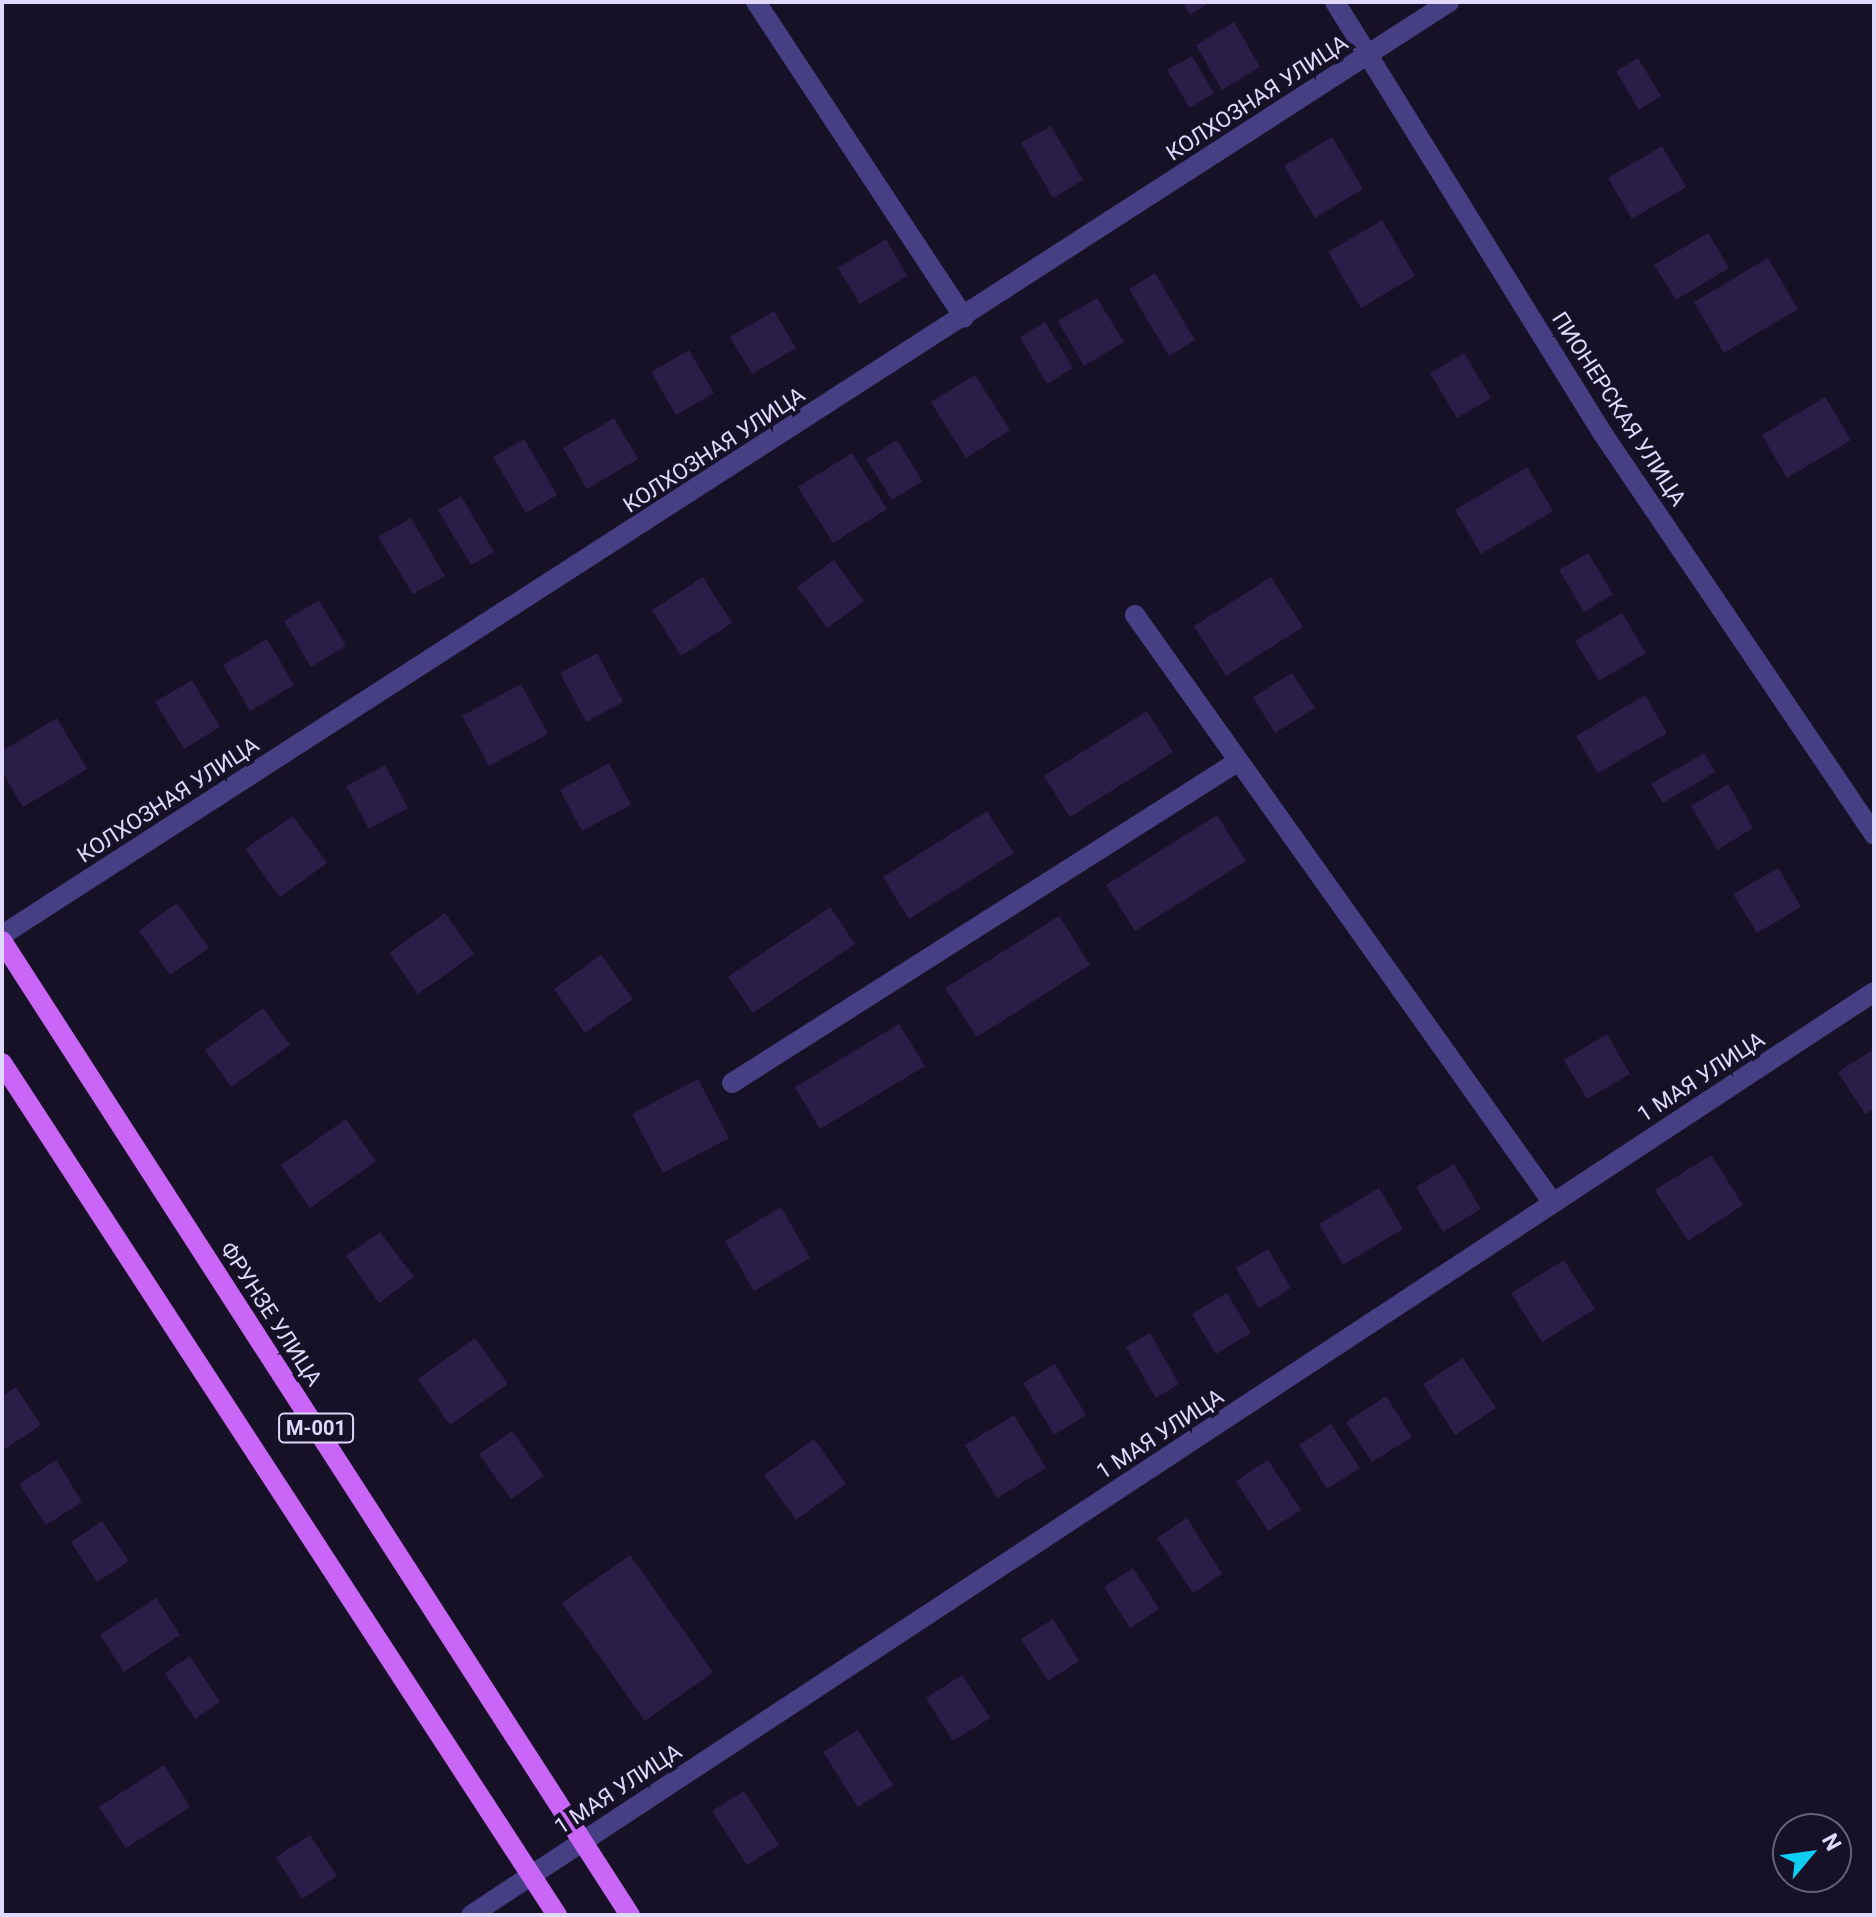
<!DOCTYPE html>
<meta charset="utf-8">
<style>
body{margin:0}
#map{position:relative;width:1876px;height:1917px;overflow:hidden;background:#161127;font-family:Roboto,sans-serif}
div>[style]{position:absolute}
.building>*{inset:0;background:#291e47}
.minor>*{height:20px;margin:-10px;padding:0 10px;transform-origin:10px;border-radius:10px;background:#463f84}
.primary>*{height:20px;margin:-10px;padding:0 10px;transform-origin:10px;border-radius:10px;background:#ca66f7}
span{translate:-50% -50%;white-space:nowrap;text-align:center;line-height:1.15;-webkit-text-stroke:8px #161127;paint-order:stroke}
.shield-label span{padding:2px 6px;background:#161127;border:2px solid;border-radius:6px;-webkit-text-stroke-width:0}
.shield-label{font-size:20px;color:#e0d9fd;font-weight:700}
.street-label{font-size:22px;color:#e0d9fd}
.frame{position:absolute;inset:0;border:4px solid #e0d9fd;pointer-events:none}
.north{position:absolute;left:1772px;top:1813px;width:80px;height:80px;box-sizing:border-box;background:#161127;border:2px solid #67617d;border-radius:50%;rotate:61deg;font-size:22px;font-weight:700;line-height:32px;text-align:center;color:#e0d9fd}
.north::after{content:'';display:block;margin:auto;width:28px;height:36px;background:#0fcef3;clip-path:polygon(50% 0,100% 100%,50% 72%,0 100%)}
</style>
<div id="map">
<div class="building">
<i style="clip-path:polygon(1182px 2px,1211px 2px,1190px 15px)"></i>
<i style="clip-path:polygon(1234px 22px,1260px 67px,1222px 90px,1196px 45px)"></i>
<i style="clip-path:polygon(1192px 56px,1214px 93px,1190px 108px,1167px 70px)"></i>
<i style="clip-path:polygon(1638px 58px,1661px 96px,1639px 110px,1616px 71px)"></i>
<i style="clip-path:polygon(1051px 126px,1083px 180px,1053px 198px,1021px 143px)"></i>
<i style="clip-path:polygon(1332px 137px,1363px 189px,1315px 218px,1284px 166px)"></i>
<i style="clip-path:polygon(1662px 146px,1686px 187px,1632px 219px,1608px 178px)"></i>
<i style="clip-path:polygon(1382px 220px,1415px 276px,1361px 308px,1328px 252px)"></i>
<i style="clip-path:polygon(1708px 233px,1729px 268px,1676px 300px,1654px 265px)"></i>
<i style="clip-path:polygon(886px 239px,907px 276px,860px 304px,838px 268px)"></i>
<i style="clip-path:polygon(1768px 258px,1798px 309px,1724px 353px,1694px 302px)"></i>
<i style="clip-path:polygon(1155px 273px,1195px 340px,1169px 356px,1129px 289px)"></i>
<i style="clip-path:polygon(1097px 298px,1124px 342px,1084px 366px,1058px 321px)"></i>
<i style="clip-path:polygon(774px 311px,796px 348px,752px 374px,730px 337px)"></i>
<i style="clip-path:polygon(1045px 322px,1073px 368px,1047px 384px,1020px 337px)"></i>
<i style="clip-path:polygon(689px 350px,714px 393px,676px 415px,651px 372px)"></i>
<i style="clip-path:polygon(1464px 353px,1491px 398px,1457px 418px,1430px 373px)"></i>
<i style="clip-path:polygon(975px 375px,1010px 430px,966px 458px,931px 402px)"></i>
<i style="clip-path:polygon(1825px 397px,1851px 440px,1787px 478px,1762px 435px)"></i>
<i style="clip-path:polygon(614px 418px,638px 459px,587px 489px,563px 448px)"></i>
<i style="clip-path:polygon(524px 439px,557px 495px,526px 513px,493px 457px)"></i>
<i style="clip-path:polygon(897px 440px,922px 481px,892px 500px,866px 459px)"></i>
<i style="clip-path:polygon(852px 453px,887px 509px,833px 543px,798px 487px)"></i>
<i style="clip-path:polygon(1527px 467px,1553px 511px,1481px 554px,1455px 510px)"></i>
<i style="clip-path:polygon(461px 496px,494px 552px,471px 565px,438px 510px)"></i>
<i style="clip-path:polygon(411px 518px,445px 576px,413px 594px,378px 537px)"></i>
<i style="clip-path:polygon(1588px 553px,1613px 594px,1584px 612px,1559px 570px)"></i>
<i style="clip-path:polygon(834px 560px,864px 601px,827px 628px,797px 587px)"></i>
<i style="clip-path:polygon(703px 577px,732px 623px,681px 656px,652px 610px)"></i>
<i style="clip-path:polygon(1271px 577px,1303px 627px,1226px 676px,1194px 626px)"></i>
<i style="clip-path:polygon(319px 600px,346px 646px,311px 667px,284px 621px)"></i>
<i style="clip-path:polygon(1622px 613px,1646px 653px,1599px 681px,1575px 641px)"></i>
<i style="clip-path:polygon(267px 639px,294px 685px,250px 711px,223px 665px)"></i>
<i style="clip-path:polygon(597px 653px,623px 702px,586px 722px,560px 673px)"></i>
<i style="clip-path:polygon(1292px 673px,1315px 708px,1275px 733px,1253px 697px)"></i>
<i style="clip-path:polygon(192px 680px,220px 727px,184px 749px,155px 702px)"></i>
<i style="clip-path:polygon(521px 684px,548px 734px,489px 766px,462px 716px)"></i>
<i style="clip-path:polygon(1645px 695px,1667px 733px,1598px 773px,1576px 736px)"></i>
<i style="clip-path:polygon(1147px 711px,1173px 752px,1070px 817px,1044px 776px)"></i>
<i style="clip-path:polygon(57px 718px,87px 769px,23px 807px,2px 772px,2px 751px)"></i>
<i style="clip-path:polygon(1704px 753px,1715px 772px,1663px 803px,1651px 784px)"></i>
<i style="clip-path:polygon(609px 763px,631px 805px,582px 831px,560px 790px)"></i>
<i style="clip-path:polygon(385px 765px,408px 808px,369px 829px,346px 786px)"></i>
<i style="clip-path:polygon(1728px 784px,1753px 828px,1717px 850px,1691px 806px)"></i>
<i style="clip-path:polygon(987px 811px,1014px 853px,909px 919px,883px 877px)"></i>
<i style="clip-path:polygon(1217px 815px,1246px 861px,1135px 931px,1106px 885px)"></i>
<i style="clip-path:polygon(293px 816px,327px 863px,280px 897px,245px 849px)"></i>
<i style="clip-path:polygon(1778px 868px,1801px 907px,1757px 933px,1733px 894px)"></i>
<i style="clip-path:polygon(177px 903px,209px 948px,170px 975px,139px 931px)"></i>
<i style="clip-path:polygon(830px 907px,855px 944px,753px 1013px,728px 977px)"></i>
<i style="clip-path:polygon(445px 913px,474px 954px,418px 994px,389px 953px)"></i>
<i style="clip-path:polygon(1059px 916px,1090px 965px,977px 1037px,945px 988px)"></i>
<i style="clip-path:polygon(601px 955px,633px 999px,585px 1033px,554px 989px)"></i>
<i style="clip-path:polygon(263px 1008px,290px 1045px,231px 1087px,205px 1050px)"></i>
<i style="clip-path:polygon(899px 1024px,925px 1066px,820px 1129px,795px 1087px)"></i>
<i style="clip-path:polygon(1607px 1034px,1630px 1074px,1587px 1099px,1564px 1060px)"></i>
<i style="clip-path:polygon(1874px 1049px,1874px 1109px,1865px 1114px,1838px 1072px)"></i>
<i style="clip-path:polygon(698px 1079px,729px 1138px,663px 1173px,632px 1114px)"></i>
<i style="clip-path:polygon(346px 1119px,376px 1161px,310px 1208px,281px 1165px)"></i>
<i style="clip-path:polygon(1711px 1155px,1743px 1205px,1688px 1241px,1655px 1190px)"></i>
<i style="clip-path:polygon(1454px 1164px,1481px 1209px,1443px 1232px,1416px 1187px)"></i>
<i style="clip-path:polygon(1379px 1188px,1403px 1229px,1343px 1265px,1319px 1224px)"></i>
<i style="clip-path:polygon(781px 1207px,810px 1258px,754px 1291px,725px 1241px)"></i>
<i style="clip-path:polygon(380px 1232px,414px 1277px,379px 1303px,346px 1256px)"></i>
<i style="clip-path:polygon(1268px 1249px,1291px 1288px,1259px 1308px,1236px 1268px)"></i>
<i style="clip-path:polygon(1564px 1260px,1595px 1309px,1542px 1342px,1511px 1293px)"></i>
<i style="clip-path:polygon(1227px 1293px,1251px 1333px,1216px 1354px,1192px 1314px)"></i>
<i style="clip-path:polygon(1150px 1333px,1179px 1384px,1156px 1398px,1126px 1347px)"></i>
<i style="clip-path:polygon(475px 1338px,508px 1384px,450px 1425px,418px 1379px)"></i>
<i style="clip-path:polygon(1463px 1358px,1496px 1408px,1455px 1435px,1423px 1384px)"></i>
<i style="clip-path:polygon(1055px 1364px,1086px 1415px,1054px 1435px,1023px 1383px)"></i>
<i style="clip-path:polygon(16px 1387px,41px 1425px,2px 1451px,2px 1396px)"></i>
<i style="clip-path:polygon(1386px 1396px,1412px 1437px,1372px 1462px,1346px 1422px)"></i>
<i style="clip-path:polygon(1014px 1415px,1046px 1468px,997px 1498px,965px 1445px)"></i>
<i style="clip-path:polygon(1331px 1424px,1360px 1468px,1327px 1489px,1299px 1445px)"></i>
<i style="clip-path:polygon(512px 1431px,544px 1476px,511px 1499px,479px 1454px)"></i>
<i style="clip-path:polygon(814px 1439px,846px 1484px,796px 1520px,764px 1475px)"></i>
<i style="clip-path:polygon(56px 1460px,82px 1502px,46px 1525px,19px 1484px)"></i>
<i style="clip-path:polygon(1268px 1460px,1301px 1510px,1268px 1531px,1236px 1481px)"></i>
<i style="clip-path:polygon(1187px 1518px,1222px 1574px,1193px 1593px,1157px 1538px)"></i>
<i style="clip-path:polygon(102px 1521px,129px 1561px,97px 1582px,71px 1542px)"></i>
<i style="clip-path:polygon(630px 1555px,713px 1672px,645px 1721px,562px 1603px)"></i>
<i style="clip-path:polygon(1133px 1568px,1159px 1609px,1130px 1628px,1104px 1587px)"></i>
<i style="clip-path:polygon(156px 1598px,180px 1635px,124px 1672px,100px 1635px)"></i>
<i style="clip-path:polygon(1053px 1619px,1079px 1661px,1048px 1681px,1021px 1639px)"></i>
<i style="clip-path:polygon(190px 1656px,220px 1702px,195px 1719px,165px 1673px)"></i>
<i style="clip-path:polygon(962px 1675px,990px 1718px,953px 1741px,926px 1698px)"></i>
<i style="clip-path:polygon(858px 1730px,893px 1785px,858px 1807px,823px 1752px)"></i>
<i style="clip-path:polygon(164px 1765px,190px 1807px,126px 1848px,99px 1807px)"></i>
<i style="clip-path:polygon(744px 1791px,779px 1845px,747px 1865px,712px 1811px)"></i>
<i style="clip-path:polygon(310px 1835px,337px 1876px,302px 1899px,276px 1857px)"></i>
</div>
<div class="minor">
<i style="left:756px;top:2px;width:378px;rotate:56.6deg"></i>
<i style="left:1335px;top:2px;width:508px;rotate:58.19deg"></i>
<i style="left:1603px;top:434px;width:484px;rotate:55.9deg"></i>
<i style="left:1135px;top:615px;width:721px;rotate:54.59deg"></i>
<i style="left:2px;top:935px;width:1722px;rotate:-32.81deg"></i>
<i style="left:732px;top:1083px;width:598px;rotate:-32.44deg"></i>
<i style="left:471px;top:1915px;width:1679px;rotate:-33.34deg"></i>
</div>
<div class="primary">
<i style="left:2px;top:941px;width:1159px;rotate:57.19deg"></i>
<i style="left:2px;top:1063px;width:1017px;rotate:56.92deg"></i>
</div>
<div class="shield-label">
<span style="left:316px;top:1428px">M-001</span>
</div>
<div class="street-label">
<span style="left:1257px;top:98px;rotate:-33deg">КОЛХОЗНАЯ УЛИЦА</span>
<span style="left:1619px;top:409px;rotate:57deg">ПИОНЕРСКАЯ УЛИЦА</span>
<span style="left:714px;top:450px;rotate:-33deg">КОЛХОЗНАЯ УЛИЦА</span>
<span style="left:168px;top:800px;rotate:-33deg">КОЛХОЗНАЯ УЛИЦА</span>
<span style="left:1701px;top:1077px;rotate:-33deg">1 МАЯ УЛИЦА</span>
<span style="left:271px;top:1314px;rotate:57deg">ФРУНЗЕ УЛИЦА</span>
<span style="left:1160px;top:1434px;rotate:-33deg">1 МАЯ УЛИЦА</span>
<span style="left:618px;top:1789px;rotate:-33deg">1 МАЯ УЛИЦА</span>
</div>
<div class="frame"></div>
<div class="north">N</div>
</div>
